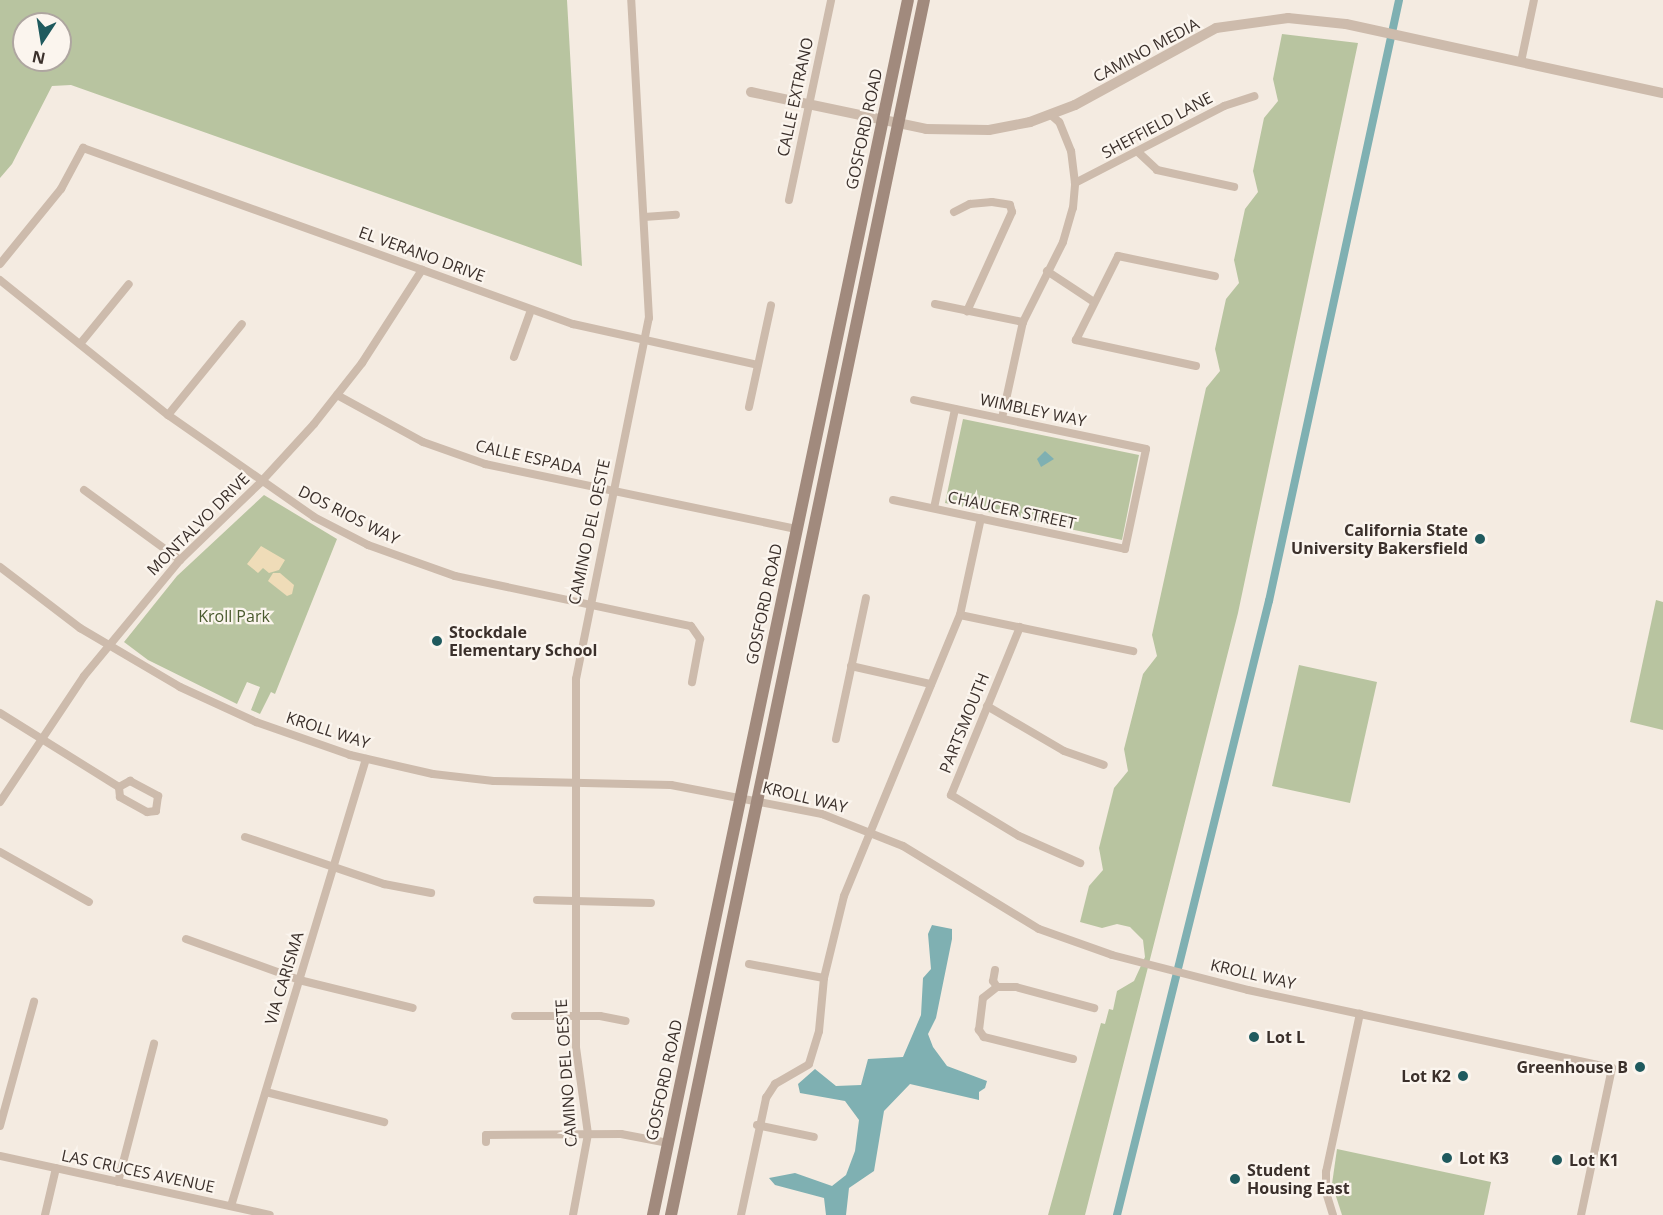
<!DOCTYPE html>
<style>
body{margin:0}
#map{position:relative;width:1663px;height:1215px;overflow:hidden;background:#f4ebe1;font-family:"Open Sans",sans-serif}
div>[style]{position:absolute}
.green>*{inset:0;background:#b8c4a0}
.sand>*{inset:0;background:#efdcb8}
.water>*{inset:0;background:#7fb0b2}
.canal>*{height:8px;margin:-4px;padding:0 4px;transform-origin:4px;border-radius:4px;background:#7fb0b2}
.minor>*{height:8px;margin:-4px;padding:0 4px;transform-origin:4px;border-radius:4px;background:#cdbbac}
.tertiary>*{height:10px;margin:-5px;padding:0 5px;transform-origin:5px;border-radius:5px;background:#cdbbac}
.secondary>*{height:12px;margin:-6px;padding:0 6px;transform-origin:6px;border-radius:6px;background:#a18a7d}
.dots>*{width:16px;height:16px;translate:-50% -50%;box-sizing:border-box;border:3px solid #fbf5ee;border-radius:50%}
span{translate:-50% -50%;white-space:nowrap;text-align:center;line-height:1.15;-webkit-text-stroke:4.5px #fbf5ee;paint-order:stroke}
.street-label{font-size:16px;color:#3b302b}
.poi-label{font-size:16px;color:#3b302b;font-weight:700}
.right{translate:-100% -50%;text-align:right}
.left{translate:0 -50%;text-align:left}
.park-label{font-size:16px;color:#4a5a2e}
.north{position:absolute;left:12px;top:12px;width:60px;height:60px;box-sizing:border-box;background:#fbf5ee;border:2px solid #aea6a0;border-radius:50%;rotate:192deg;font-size:16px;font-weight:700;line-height:24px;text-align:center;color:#3b302b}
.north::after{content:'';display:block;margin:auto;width:21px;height:27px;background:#1f5a5e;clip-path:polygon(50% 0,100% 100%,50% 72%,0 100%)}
</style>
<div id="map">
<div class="green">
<i style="clip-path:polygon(evenodd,0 0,567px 0,582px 266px,71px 85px,52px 86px,12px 164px,0 178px,0 0,24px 24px,60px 24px,60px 60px,24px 60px,24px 24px)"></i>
<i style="clip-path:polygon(1282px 34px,1358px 43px,1238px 613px,1085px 1215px,1048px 1215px,1101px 1023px,1105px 1024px,1109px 1009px,1113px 1010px,1117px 991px,1134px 981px,1145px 957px,1143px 940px,1130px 927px,1117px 924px,1102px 928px,1080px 922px,1089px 886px,1103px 870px,1099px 848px,1114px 788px,1128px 771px,1124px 749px,1143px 674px,1157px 656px,1152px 635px,1206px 388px,1220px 371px,1215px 349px,1226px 299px,1239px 283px,1234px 260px,1245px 209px,1258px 192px,1253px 171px,1264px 118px,1278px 101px,1273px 79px)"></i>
<i style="clip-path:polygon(963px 419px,1139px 455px,1122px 540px,945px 503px)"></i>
<i style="clip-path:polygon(264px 495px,337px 539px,275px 694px,271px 692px,260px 714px,251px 710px,260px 687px,247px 682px,237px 704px,148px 660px,124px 642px,177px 576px)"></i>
<i style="clip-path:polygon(1656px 600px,1663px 602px,1663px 730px,1630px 722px)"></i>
<i style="clip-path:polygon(1299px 665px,1377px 682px,1350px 803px,1272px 786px)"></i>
<i style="clip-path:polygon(1337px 1149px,1491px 1182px,1484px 1215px,1342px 1215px,1332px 1184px)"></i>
</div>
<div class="sand">
<i style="clip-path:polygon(261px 546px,285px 560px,279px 570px,269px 573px,263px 568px,258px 573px,247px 564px)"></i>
<i style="clip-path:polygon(273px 573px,280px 573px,294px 585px,292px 594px,287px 596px,268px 581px)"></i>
</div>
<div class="water">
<i style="clip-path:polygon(1045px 451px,1054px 459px,1041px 467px,1037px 459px)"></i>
<i style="clip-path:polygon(932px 925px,952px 929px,952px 939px,936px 1018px,928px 1034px,933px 1047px,947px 1066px,987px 1081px,985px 1088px,979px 1092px,979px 1100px,910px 1084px,884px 1111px,874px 1171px,849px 1188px,846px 1215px,826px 1215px,824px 1198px,775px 1185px,769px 1178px,795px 1173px,832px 1186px,846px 1175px,855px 1151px,859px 1120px,845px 1101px,800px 1093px,798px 1084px,815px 1069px,836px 1086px,861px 1085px,868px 1059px,903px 1057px,921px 1015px,923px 978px,931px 969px,928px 934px)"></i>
</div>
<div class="canal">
<i style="left:1117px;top:1215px;width:633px;rotate:-76.1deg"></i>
<i style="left:1269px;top:601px;width:615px;rotate:-77.79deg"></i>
</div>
<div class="minor">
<i style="left:1521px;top:62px;width:63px;rotate:-78.2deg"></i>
<i style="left:1138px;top:152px;width:26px;rotate:43deg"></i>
<i style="left:1157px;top:170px;width:79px;rotate:12.4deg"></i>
<i style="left:1075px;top:183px;width:168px;rotate:-27.3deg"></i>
<i style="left:1224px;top:106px;width:32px;rotate:-18deg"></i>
<i style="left:789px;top:200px;width:204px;rotate:-78.1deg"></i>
<i style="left:954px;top:212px;width:18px;rotate:-27deg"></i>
<i style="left:970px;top:204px;width:22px;rotate:-5deg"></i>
<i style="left:992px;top:202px;width:18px;rotate:9deg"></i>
<i style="left:1010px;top:205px;width:7px;rotate:74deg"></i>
<i style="left:1012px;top:212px;width:109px;rotate:114.4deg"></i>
<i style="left:644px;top:217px;width:32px;rotate:-4deg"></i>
<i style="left:0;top:264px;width:97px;rotate:-50.9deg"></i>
<i style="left:61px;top:189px;width:47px;rotate:-61.8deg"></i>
<i style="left:83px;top:148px;width:521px;rotate:19.76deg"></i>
<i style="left:573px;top:324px;width:189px;rotate:12.5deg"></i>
<i style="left:1047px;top:271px;width:56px;rotate:33.4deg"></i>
<i style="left:0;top:280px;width:216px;rotate:38.8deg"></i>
<i style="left:168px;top:415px;width:178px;rotate:34.9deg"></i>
<i style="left:314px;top:517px;width:61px;rotate:27.4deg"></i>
<i style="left:368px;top:545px;width:92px;rotate:19.6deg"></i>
<i style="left:455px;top:576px;width:241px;rotate:12deg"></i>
<i style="left:691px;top:626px;width:16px;rotate:55deg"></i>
<i style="left:700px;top:639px;width:44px;rotate:100.5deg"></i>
<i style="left:935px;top:304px;width:90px;rotate:11.6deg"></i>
<i style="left:80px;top:344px;width:77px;rotate:-50.8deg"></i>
<i style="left:514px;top:357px;width:50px;rotate:-70.1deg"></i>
<i style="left:1196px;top:366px;width:123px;rotate:-167.8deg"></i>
<i style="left:1076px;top:340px;width:94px;rotate:-63.4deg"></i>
<i style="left:1118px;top:256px;width:99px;rotate:11.7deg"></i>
<i style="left:337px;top:395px;width:98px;rotate:28.7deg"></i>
<i style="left:423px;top:442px;width:66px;rotate:19.5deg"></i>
<i style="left:485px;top:464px;width:319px;rotate:11.8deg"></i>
<i style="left:749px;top:407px;width:104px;rotate:-77.8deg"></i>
<i style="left:168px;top:415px;width:117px;rotate:-50.9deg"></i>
<i style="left:1002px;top:418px;width:98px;rotate:-77.7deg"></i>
<i style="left:1023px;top:322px;width:89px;rotate:-63.4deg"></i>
<i style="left:1063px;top:242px;width:35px;rotate:-74deg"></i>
<i style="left:1073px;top:208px;width:25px;rotate:-85deg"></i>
<i style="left:1075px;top:183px;width:32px;rotate:-97deg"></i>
<i style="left:1071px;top:151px;width:31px;rotate:-112deg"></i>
<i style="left:1059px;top:122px;width:11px;rotate:-139deg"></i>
<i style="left:84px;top:490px;width:119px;rotate:36.1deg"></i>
<i style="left:893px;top:500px;width:237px;rotate:11.9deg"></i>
<i style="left:1125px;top:549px;width:102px;rotate:-78.1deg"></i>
<i style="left:1146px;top:449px;width:237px;rotate:-168.1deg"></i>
<i style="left:934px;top:508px;width:101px;rotate:-78deg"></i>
<i style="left:0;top:567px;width:101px;rotate:37.3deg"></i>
<i style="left:80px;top:628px;width:116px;rotate:30.5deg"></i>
<i style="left:180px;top:687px;width:84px;rotate:24.7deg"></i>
<i style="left:256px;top:722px;width:100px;rotate:19.3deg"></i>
<i style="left:350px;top:755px;width:85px;rotate:12.9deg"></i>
<i style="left:433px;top:774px;width:61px;rotate:6.5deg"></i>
<i style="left:494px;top:781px;width:177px;rotate:1.3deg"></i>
<i style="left:671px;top:785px;width:154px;rotate:10.9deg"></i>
<i style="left:822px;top:814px;width:87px;rotate:21.6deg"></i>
<i style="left:903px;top:846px;width:159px;rotate:31.4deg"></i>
<i style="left:1039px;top:929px;width:77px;rotate:19.6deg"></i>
<i style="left:1112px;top:955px;width:140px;rotate:14.4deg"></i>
<i style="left:1248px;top:990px;width:372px;rotate:12.1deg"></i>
<i style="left:1612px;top:1068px;width:150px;rotate:101.9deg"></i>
<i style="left:960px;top:615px;width:177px;rotate:11.8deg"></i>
<i style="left:1020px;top:627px;width:182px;rotate:112.3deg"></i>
<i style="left:951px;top:795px;width:79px;rotate:31.1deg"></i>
<i style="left:1019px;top:836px;width:67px;rotate:23.9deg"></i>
<i style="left:851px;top:666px;width:82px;rotate:12.7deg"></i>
<i style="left:987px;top:706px;width:89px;rotate:30.3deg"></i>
<i style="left:1064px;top:751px;width:42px;rotate:19.3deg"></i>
<i style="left:0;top:713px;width:140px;rotate:31.9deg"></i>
<i style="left:836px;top:739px;width:144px;rotate:-78deg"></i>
<i style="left:130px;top:781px;width:32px;rotate:28deg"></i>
<i style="left:158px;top:796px;width:15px;rotate:98deg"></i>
<i style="left:156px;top:811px;width:9px;rotate:174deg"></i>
<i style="left:147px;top:812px;width:31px;rotate:-151deg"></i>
<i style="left:120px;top:797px;width:10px;rotate:-96deg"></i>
<i style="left:119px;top:787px;width:13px;rotate:-29deg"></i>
<i style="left:0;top:802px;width:151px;rotate:-56.3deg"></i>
<i style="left:84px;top:676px;width:151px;rotate:-50.4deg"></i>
<i style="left:180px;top:560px;width:111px;rotate:-43.9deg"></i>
<i style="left:260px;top:483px;width:80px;rotate:-47.5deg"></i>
<i style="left:314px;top:424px;width:78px;rotate:-51.8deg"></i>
<i style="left:362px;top:363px;width:111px;rotate:-57.2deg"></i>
<i style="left:245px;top:837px;width:147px;rotate:18.7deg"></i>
<i style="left:384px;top:884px;width:48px;rotate:10.8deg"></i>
<i style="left:0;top:852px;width:102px;rotate:29.3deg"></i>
<i style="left:537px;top:900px;width:114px;rotate:1.5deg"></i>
<i style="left:186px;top:939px;width:120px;rotate:19.9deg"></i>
<i style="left:299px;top:980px;width:117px;rotate:13.8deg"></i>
<i style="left:749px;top:964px;width:76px;rotate:10.6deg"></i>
<i style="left:995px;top:970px;width:11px;rotate:100deg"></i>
<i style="left:993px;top:981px;width:7px;rotate:56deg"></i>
<i style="left:515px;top:1016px;width:85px"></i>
<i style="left:600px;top:1016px;width:26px;rotate:11deg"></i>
<i style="left:1073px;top:1059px;width:92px;rotate:-166.1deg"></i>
<i style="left:984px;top:1037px;width:9px;rotate:-126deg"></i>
<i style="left:979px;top:1030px;width:32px;rotate:-83deg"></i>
<i style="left:983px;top:998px;width:18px;rotate:-38deg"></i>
<i style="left:997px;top:987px;width:19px"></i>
<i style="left:1016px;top:987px;width:81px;rotate:15.1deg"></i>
<i style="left:266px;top:1092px;width:122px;rotate:14.3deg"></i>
<i style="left:757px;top:1125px;width:58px;rotate:11.9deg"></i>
<i style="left:0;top:1126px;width:129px;rotate:-74.7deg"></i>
<i style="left:486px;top:1142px;width:7px;rotate:-90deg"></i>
<i style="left:486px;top:1135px;width:135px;rotate:-0.4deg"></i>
<i style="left:621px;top:1134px;width:48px;rotate:10.8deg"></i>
<i style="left:0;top:1156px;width:276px;rotate:12.3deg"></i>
<i style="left:118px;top:1182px;width:143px;rotate:-75.4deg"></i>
<i style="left:231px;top:1206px;width:467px;rotate:-73.2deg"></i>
<i style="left:45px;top:1215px;width:48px;rotate:-76.8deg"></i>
<i style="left:573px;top:1215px;width:82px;rotate:-79.5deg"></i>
<i style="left:588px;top:1134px;width:88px;rotate:-97.9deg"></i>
<i style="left:576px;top:1047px;width:368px;rotate:-90deg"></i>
<i style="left:576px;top:679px;width:368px;rotate:-78.6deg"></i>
<i style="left:649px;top:318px;width:319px;rotate:-93.2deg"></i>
<i style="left:741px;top:1215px;width:120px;rotate:-77.9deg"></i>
<i style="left:766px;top:1098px;width:17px;rotate:-57deg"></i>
<i style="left:775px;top:1084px;width:39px;rotate:-30deg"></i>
<i style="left:809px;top:1064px;width:34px;rotate:-73deg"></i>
<i style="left:819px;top:1031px;width:53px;rotate:-84.6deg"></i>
<i style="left:824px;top:978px;width:84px;rotate:-76.3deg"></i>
<i style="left:844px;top:896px;width:304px;rotate:-67.6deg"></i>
<i style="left:960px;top:615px;width:99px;rotate:-77.8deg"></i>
<i style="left:1333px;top:1215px;width:24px;rotate:-107deg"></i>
<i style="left:1326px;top:1192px;width:20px;rotate:-90deg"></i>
<i style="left:1326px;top:1172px;width:162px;rotate:-77.9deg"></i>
</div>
<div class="tertiary">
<i style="left:751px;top:92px;width:179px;rotate:11.9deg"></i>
<i style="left:926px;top:129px;width:63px;rotate:0.9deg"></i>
<i style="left:989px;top:130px;width:42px;rotate:-11deg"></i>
<i style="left:1030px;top:122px;width:48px;rotate:-20.7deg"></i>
<i style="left:1075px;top:105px;width:161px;rotate:-28.6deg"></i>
<i style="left:1216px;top:28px;width:73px;rotate:-7.9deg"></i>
<i style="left:1288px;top:18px;width:58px;rotate:5.9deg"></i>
<i style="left:1346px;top:24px;width:324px;rotate:12.3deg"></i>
</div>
<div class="secondary">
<i style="left:653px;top:1215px;width:1241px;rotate:-78.15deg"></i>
<i style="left:671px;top:1215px;width:1241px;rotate:-78.24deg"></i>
</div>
<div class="dots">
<i style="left:1480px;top:539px;background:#1f5a5e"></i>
<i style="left:437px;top:641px;background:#1f5a5e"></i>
<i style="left:1254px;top:1037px;background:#1f5a5e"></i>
<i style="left:1640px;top:1067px;background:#1f5a5e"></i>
<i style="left:1463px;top:1076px;background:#1f5a5e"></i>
<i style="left:1447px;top:1158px;background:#1f5a5e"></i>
<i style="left:1557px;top:1160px;background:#1f5a5e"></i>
<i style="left:1235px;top:1179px;background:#1f5a5e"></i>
</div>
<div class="street-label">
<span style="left:1146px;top:50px;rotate:-28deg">CAMINO MEDIA</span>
<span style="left:795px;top:97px;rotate:-78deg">CALLE EXTRANO</span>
<span style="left:1157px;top:125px;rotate:-28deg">SHEFFIELD LANE</span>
<span style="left:864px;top:129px;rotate:-78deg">GOSFORD ROAD</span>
<span style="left:422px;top:254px;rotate:20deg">EL VERANO DRIVE</span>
<span style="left:1033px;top:410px;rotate:12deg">WIMBLEY WAY</span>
<span style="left:529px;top:457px;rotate:13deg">CALLE ESPADA</span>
<span style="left:1012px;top:510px;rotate:12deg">CHAUCER STREET</span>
<span style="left:349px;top:515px;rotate:27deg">DOS RIOS WAY</span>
<span style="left:198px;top:524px;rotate:-45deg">MONTALVO DRIVE</span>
<span style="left:589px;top:532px;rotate:-78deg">CAMINO DEL OESTE</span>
<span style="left:764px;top:604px;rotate:-78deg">GOSFORD ROAD</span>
<span style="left:964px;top:723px;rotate:-68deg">PARTSMOUTH</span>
<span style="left:328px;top:730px;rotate:18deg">KROLL WAY</span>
<span style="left:805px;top:797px;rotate:14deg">KROLL WAY</span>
<span style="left:1253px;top:974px;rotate:13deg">KROLL WAY</span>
<span style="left:284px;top:978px;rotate:-73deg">VIA CARISMA</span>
<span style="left:566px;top:1073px;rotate:-94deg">CAMINO DEL OESTE</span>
<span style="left:664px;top:1080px;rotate:-78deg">GOSFORD ROAD</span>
<span style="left:138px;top:1171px;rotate:12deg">LAS CRUCES AVENUE</span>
</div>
<div class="poi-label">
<span class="right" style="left:1468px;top:539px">California State<br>University Bakersfield</span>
<span class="left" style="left:449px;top:641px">Stockdale<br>Elementary School</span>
<span class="left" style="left:1266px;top:1037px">Lot L</span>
<span class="right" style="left:1628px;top:1067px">Greenhouse B</span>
<span class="right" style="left:1451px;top:1076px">Lot K2</span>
<span class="left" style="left:1459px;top:1158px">Lot K3</span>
<span class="left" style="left:1569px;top:1160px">Lot K1</span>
<span class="left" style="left:1247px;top:1179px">Student<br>Housing East</span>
</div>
<div class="park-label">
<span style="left:234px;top:616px">Kroll Park</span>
</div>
<div class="north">N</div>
</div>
